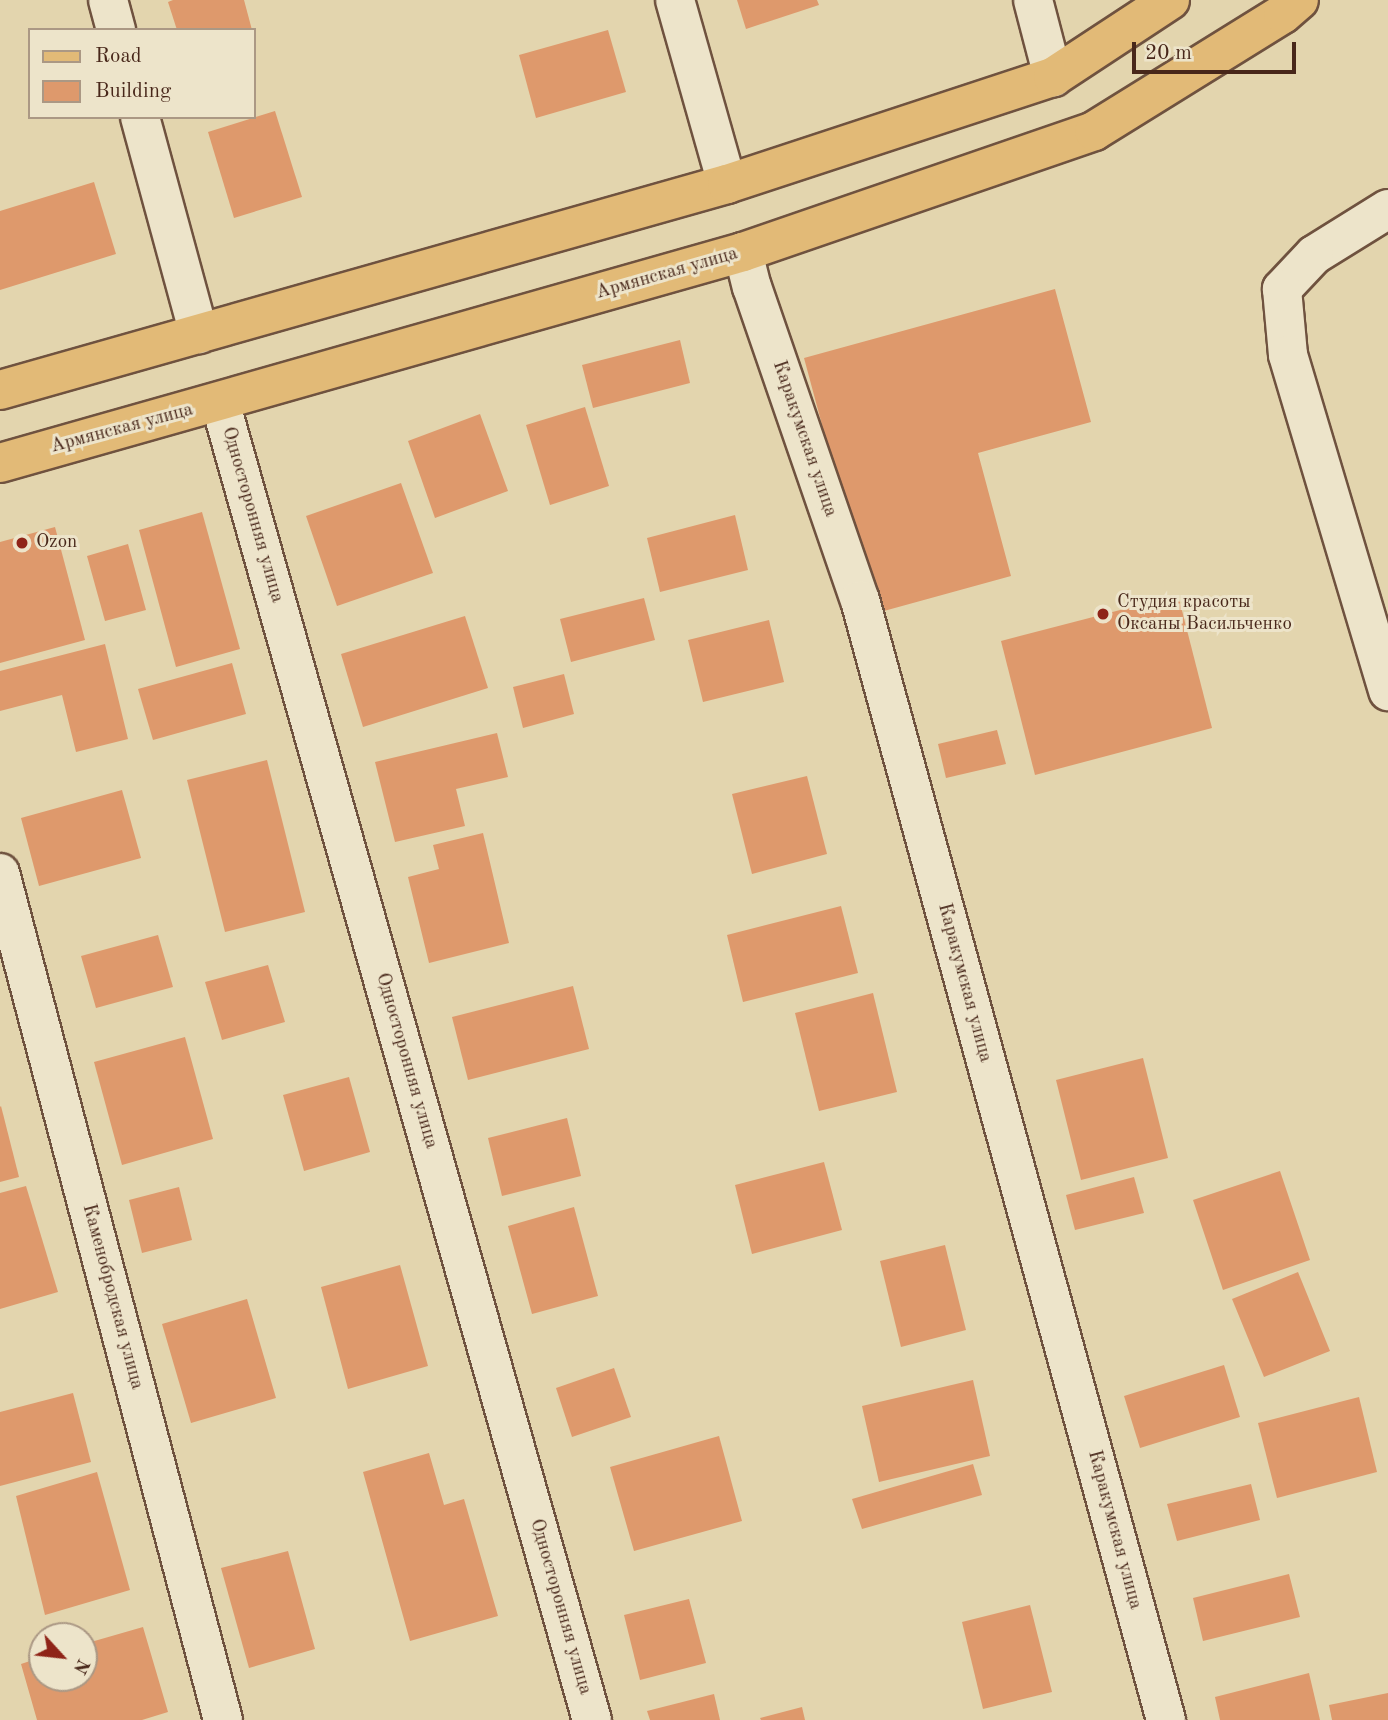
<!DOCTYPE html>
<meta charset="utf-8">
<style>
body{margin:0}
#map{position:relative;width:1388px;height:1720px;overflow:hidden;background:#e3d5ae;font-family:"Old Standard TT",serif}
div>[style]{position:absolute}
.building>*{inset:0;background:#de996c}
.roads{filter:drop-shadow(2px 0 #6f523f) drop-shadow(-2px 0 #6f523f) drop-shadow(0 2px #6f523f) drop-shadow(0 -2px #6f523f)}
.minor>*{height:38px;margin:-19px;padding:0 19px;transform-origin:19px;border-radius:19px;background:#ede4ca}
.major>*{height:38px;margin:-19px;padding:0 19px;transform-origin:19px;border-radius:19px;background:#e2ba77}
.dots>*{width:19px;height:19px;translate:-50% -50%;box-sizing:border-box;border:4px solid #ede4ca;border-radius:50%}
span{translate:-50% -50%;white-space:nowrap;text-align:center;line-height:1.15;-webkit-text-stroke:6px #ede4ca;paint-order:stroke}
.street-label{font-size:19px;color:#48271a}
.poi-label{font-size:19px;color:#48271a}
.left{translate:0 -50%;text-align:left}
.legend{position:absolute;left:28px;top:28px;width:228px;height:91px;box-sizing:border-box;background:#ede4ca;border:2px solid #ab9884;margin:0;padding:9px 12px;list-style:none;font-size:21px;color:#48271a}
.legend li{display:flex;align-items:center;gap:14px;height:35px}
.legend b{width:35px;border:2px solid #ab9884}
.north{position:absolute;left:28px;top:1622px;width:70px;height:70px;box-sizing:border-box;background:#ede4ca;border:2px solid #ab9884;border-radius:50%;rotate:117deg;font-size:19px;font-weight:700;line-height:28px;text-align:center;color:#48271a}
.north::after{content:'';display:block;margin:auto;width:24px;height:32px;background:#8f2418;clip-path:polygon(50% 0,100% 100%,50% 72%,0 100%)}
.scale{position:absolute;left:1132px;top:42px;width:164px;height:32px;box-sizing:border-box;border:4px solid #48271a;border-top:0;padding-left:9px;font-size:21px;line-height:24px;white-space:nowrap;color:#48271a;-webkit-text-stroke:5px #ede4ca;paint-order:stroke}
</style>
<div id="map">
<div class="building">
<i style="clip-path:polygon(173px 0,244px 0,252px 30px,177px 30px,168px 2px)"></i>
<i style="clip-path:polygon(737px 0,817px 0,819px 5px,746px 29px)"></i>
<i style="clip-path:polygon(608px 30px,626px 92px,536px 118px,519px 55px)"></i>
<i style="clip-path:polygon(275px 111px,302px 197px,234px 218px,208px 132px)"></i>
<i style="clip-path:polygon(94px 182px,116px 254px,0 290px,0 211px)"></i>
<i style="clip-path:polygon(1055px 289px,1091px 422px,978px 453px,1011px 576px,873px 614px,804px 358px)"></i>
<i style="clip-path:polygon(680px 340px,690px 383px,593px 408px,582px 365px)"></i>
<i style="clip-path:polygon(585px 407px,609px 486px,550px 505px,526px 425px)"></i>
<i style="clip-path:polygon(480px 414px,508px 491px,435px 518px,408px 441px)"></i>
<i style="clip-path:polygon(401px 483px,433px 573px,337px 606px,306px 516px)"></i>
<i style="clip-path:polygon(202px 512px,240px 649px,176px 667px,139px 530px)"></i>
<i style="clip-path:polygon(735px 515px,748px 570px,660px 592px,647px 538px)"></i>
<i style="clip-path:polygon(55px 527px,85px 640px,0 663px,0 542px)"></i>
<i style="clip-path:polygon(128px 544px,146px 610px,105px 621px,87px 556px)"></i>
<i style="clip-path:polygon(1178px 595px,1212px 728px,1035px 775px,1001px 641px)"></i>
<i style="clip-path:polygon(644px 598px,655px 640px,571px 662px,560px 619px)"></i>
<i style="clip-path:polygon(465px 616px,488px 688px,363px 727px,341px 654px)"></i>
<i style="clip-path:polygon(769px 620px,784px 682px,703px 702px,688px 640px)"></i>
<i style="clip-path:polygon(105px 644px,128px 739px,76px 752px,62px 695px,0 711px,0 671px)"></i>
<i style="clip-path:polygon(232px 663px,246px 714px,153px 740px,138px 689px)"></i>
<i style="clip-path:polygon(564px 674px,574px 714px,523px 728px,513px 687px)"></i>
<i style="clip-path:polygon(997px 730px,1006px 764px,946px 778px,938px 744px)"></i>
<i style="clip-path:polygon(497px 733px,508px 777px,456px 789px,465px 826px,395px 842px,375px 762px)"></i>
<i style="clip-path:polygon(267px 760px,305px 912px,225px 932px,187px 780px)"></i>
<i style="clip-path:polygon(807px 776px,827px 854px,752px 874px,732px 794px)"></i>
<i style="clip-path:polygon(122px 790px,141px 858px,39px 886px,21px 818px)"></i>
<i style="clip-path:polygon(483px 833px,509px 943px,429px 963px,408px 877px,439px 869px,433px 845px)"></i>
<i style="clip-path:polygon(841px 906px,858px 973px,743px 1002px,727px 935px)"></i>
<i style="clip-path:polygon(158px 935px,173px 987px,96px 1008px,81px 956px)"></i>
<i style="clip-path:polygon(268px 965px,285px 1022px,222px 1040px,205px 982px)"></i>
<i style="clip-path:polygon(573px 986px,589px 1049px,468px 1080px,452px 1017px)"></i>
<i style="clip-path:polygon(873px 993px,897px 1092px,819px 1111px,795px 1013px)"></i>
<i style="clip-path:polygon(185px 1037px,213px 1139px,122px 1165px,94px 1062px)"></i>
<i style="clip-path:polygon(1143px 1058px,1168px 1158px,1081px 1180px,1056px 1080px)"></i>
<i style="clip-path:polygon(349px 1077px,370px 1152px,304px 1171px,283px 1095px)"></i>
<i style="clip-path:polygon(1px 1106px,19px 1177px,0 1182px,0 1107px)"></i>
<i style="clip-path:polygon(567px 1118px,581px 1176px,502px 1196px,488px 1138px)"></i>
<i style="clip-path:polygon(824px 1162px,842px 1230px,752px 1254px,735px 1185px)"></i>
<i style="clip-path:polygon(1280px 1171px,1310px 1260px,1223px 1290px,1193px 1200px)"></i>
<i style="clip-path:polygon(1134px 1177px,1144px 1213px,1075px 1230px,1066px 1195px)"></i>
<i style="clip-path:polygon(26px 1186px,58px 1292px,0 1309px,0 1193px)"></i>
<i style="clip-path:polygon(179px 1187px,192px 1240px,142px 1253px,129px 1200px)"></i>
<i style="clip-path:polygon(574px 1207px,598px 1296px,532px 1314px,508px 1226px)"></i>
<i style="clip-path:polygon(945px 1245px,966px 1330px,901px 1347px,880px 1261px)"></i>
<i style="clip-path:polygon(400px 1265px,428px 1366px,348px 1389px,321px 1287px)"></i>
<i style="clip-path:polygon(1298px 1272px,1330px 1351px,1264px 1377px,1232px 1299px)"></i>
<i style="clip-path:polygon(247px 1299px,276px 1398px,191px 1423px,162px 1324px)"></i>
<i style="clip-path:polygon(1224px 1365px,1240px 1417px,1140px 1448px,1124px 1396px)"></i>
<i style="clip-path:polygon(614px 1368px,631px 1417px,572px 1437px,556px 1388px)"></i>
<i style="clip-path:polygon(973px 1380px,990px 1456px,879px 1482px,862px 1406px)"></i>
<i style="clip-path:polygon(73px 1393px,91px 1462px,0 1486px,0 1412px)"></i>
<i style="clip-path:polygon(1359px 1397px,1377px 1472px,1277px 1498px,1258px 1423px)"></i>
<i style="clip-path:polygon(719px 1436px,742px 1521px,634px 1551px,610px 1467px)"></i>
<i style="clip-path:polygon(429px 1453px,444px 1505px,464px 1499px,498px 1616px,410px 1641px,363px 1472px)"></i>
<i style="clip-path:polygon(973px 1464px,982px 1495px,862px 1529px,852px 1499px)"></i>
<i style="clip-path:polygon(97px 1472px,130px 1590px,45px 1615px,16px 1496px)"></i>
<i style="clip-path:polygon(1251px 1484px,1260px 1520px,1177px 1541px,1167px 1504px)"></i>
<i style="clip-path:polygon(288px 1551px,315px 1649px,249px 1668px,221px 1568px)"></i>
<i style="clip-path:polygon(1289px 1574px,1300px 1617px,1203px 1641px,1193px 1598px)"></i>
<i style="clip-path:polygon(689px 1599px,706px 1663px,640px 1680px,624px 1615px)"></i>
<i style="clip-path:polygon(1030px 1605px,1052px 1692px,983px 1709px,962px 1622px)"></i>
<i style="clip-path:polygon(143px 1627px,168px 1712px,142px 1720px,37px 1720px,21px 1664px,42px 1657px,42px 1678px,84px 1678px,84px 1644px)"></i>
<i style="clip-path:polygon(1309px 1673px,1320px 1720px,1220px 1720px,1215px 1697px)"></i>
<i style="clip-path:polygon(1388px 1693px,1388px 1720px,1332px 1720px,1329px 1705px)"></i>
<i style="clip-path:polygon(714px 1694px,720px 1720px,650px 1720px,647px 1711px)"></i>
<i style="clip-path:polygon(802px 1707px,805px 1720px,761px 1720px,760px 1718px)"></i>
</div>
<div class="roads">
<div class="minor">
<i style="left:108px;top:0;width:31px;rotate:75deg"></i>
<i style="left:675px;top:0;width:191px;rotate:74.2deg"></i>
<i style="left:1033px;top:0;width:80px;rotate:75.4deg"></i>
<i style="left:140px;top:117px;width:225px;rotate:74.8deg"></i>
<i style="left:1388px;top:209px;width:87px;rotate:148.1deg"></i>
<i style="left:1314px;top:255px;width:47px;rotate:133.3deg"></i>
<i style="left:1282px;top:289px;width:66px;rotate:84.8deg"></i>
<i style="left:1288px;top:355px;width:351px;rotate:73.4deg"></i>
<i style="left:743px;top:252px;width:36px;rotate:76deg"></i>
<i style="left:752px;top:287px;width:331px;rotate:71deg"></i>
<i style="left:860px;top:600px;width:1161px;rotate:74.72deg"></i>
<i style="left:220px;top:402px;width:1369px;rotate:74.24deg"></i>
<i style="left:0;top:873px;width:876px;rotate:75.25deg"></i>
</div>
<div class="major">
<i style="left:0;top:390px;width:756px;rotate:-15.82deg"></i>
<i style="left:727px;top:184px;width:343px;rotate:-18.2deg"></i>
<i style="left:1053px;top:77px;width:140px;rotate:-33.3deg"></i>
<i style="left:0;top:463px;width:772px;rotate:-15.85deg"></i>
<i style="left:743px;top:252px;width:371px;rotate:-19deg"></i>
<i style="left:1094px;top:131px;width:222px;rotate:-31.8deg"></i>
<i style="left:1283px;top:14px;width:21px;rotate:-41deg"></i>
</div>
</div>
<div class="dots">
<i style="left:22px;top:543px;background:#8f2418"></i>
<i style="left:1103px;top:614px;background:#8f2418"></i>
</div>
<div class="street-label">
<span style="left:667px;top:274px;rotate:-16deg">Армянская улица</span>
<span style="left:122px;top:429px;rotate:-15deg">Армянская улица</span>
<span style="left:804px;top:439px;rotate:71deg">Каракумская улица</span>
<span style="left:252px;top:515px;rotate:74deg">Односторонняя улица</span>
<span style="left:964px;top:983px;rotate:75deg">Каракумская улица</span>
<span style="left:406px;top:1061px;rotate:74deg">Односторонняя улица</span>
<span style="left:112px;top:1297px;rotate:75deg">Каменобродская улица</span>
<span style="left:1114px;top:1530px;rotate:75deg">Каракумская улица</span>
<span style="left:560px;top:1607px;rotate:74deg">Односторонняя улица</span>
</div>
<div class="poi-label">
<span class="left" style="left:36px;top:543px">Ozon</span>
<span class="left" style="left:1117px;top:614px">Студия красоты<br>Оксаны Васильченко</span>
</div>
<ul class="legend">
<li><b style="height:9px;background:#e2ba77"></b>Road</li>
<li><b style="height:19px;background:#de996c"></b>Building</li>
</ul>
<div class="north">N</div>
<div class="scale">20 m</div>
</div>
